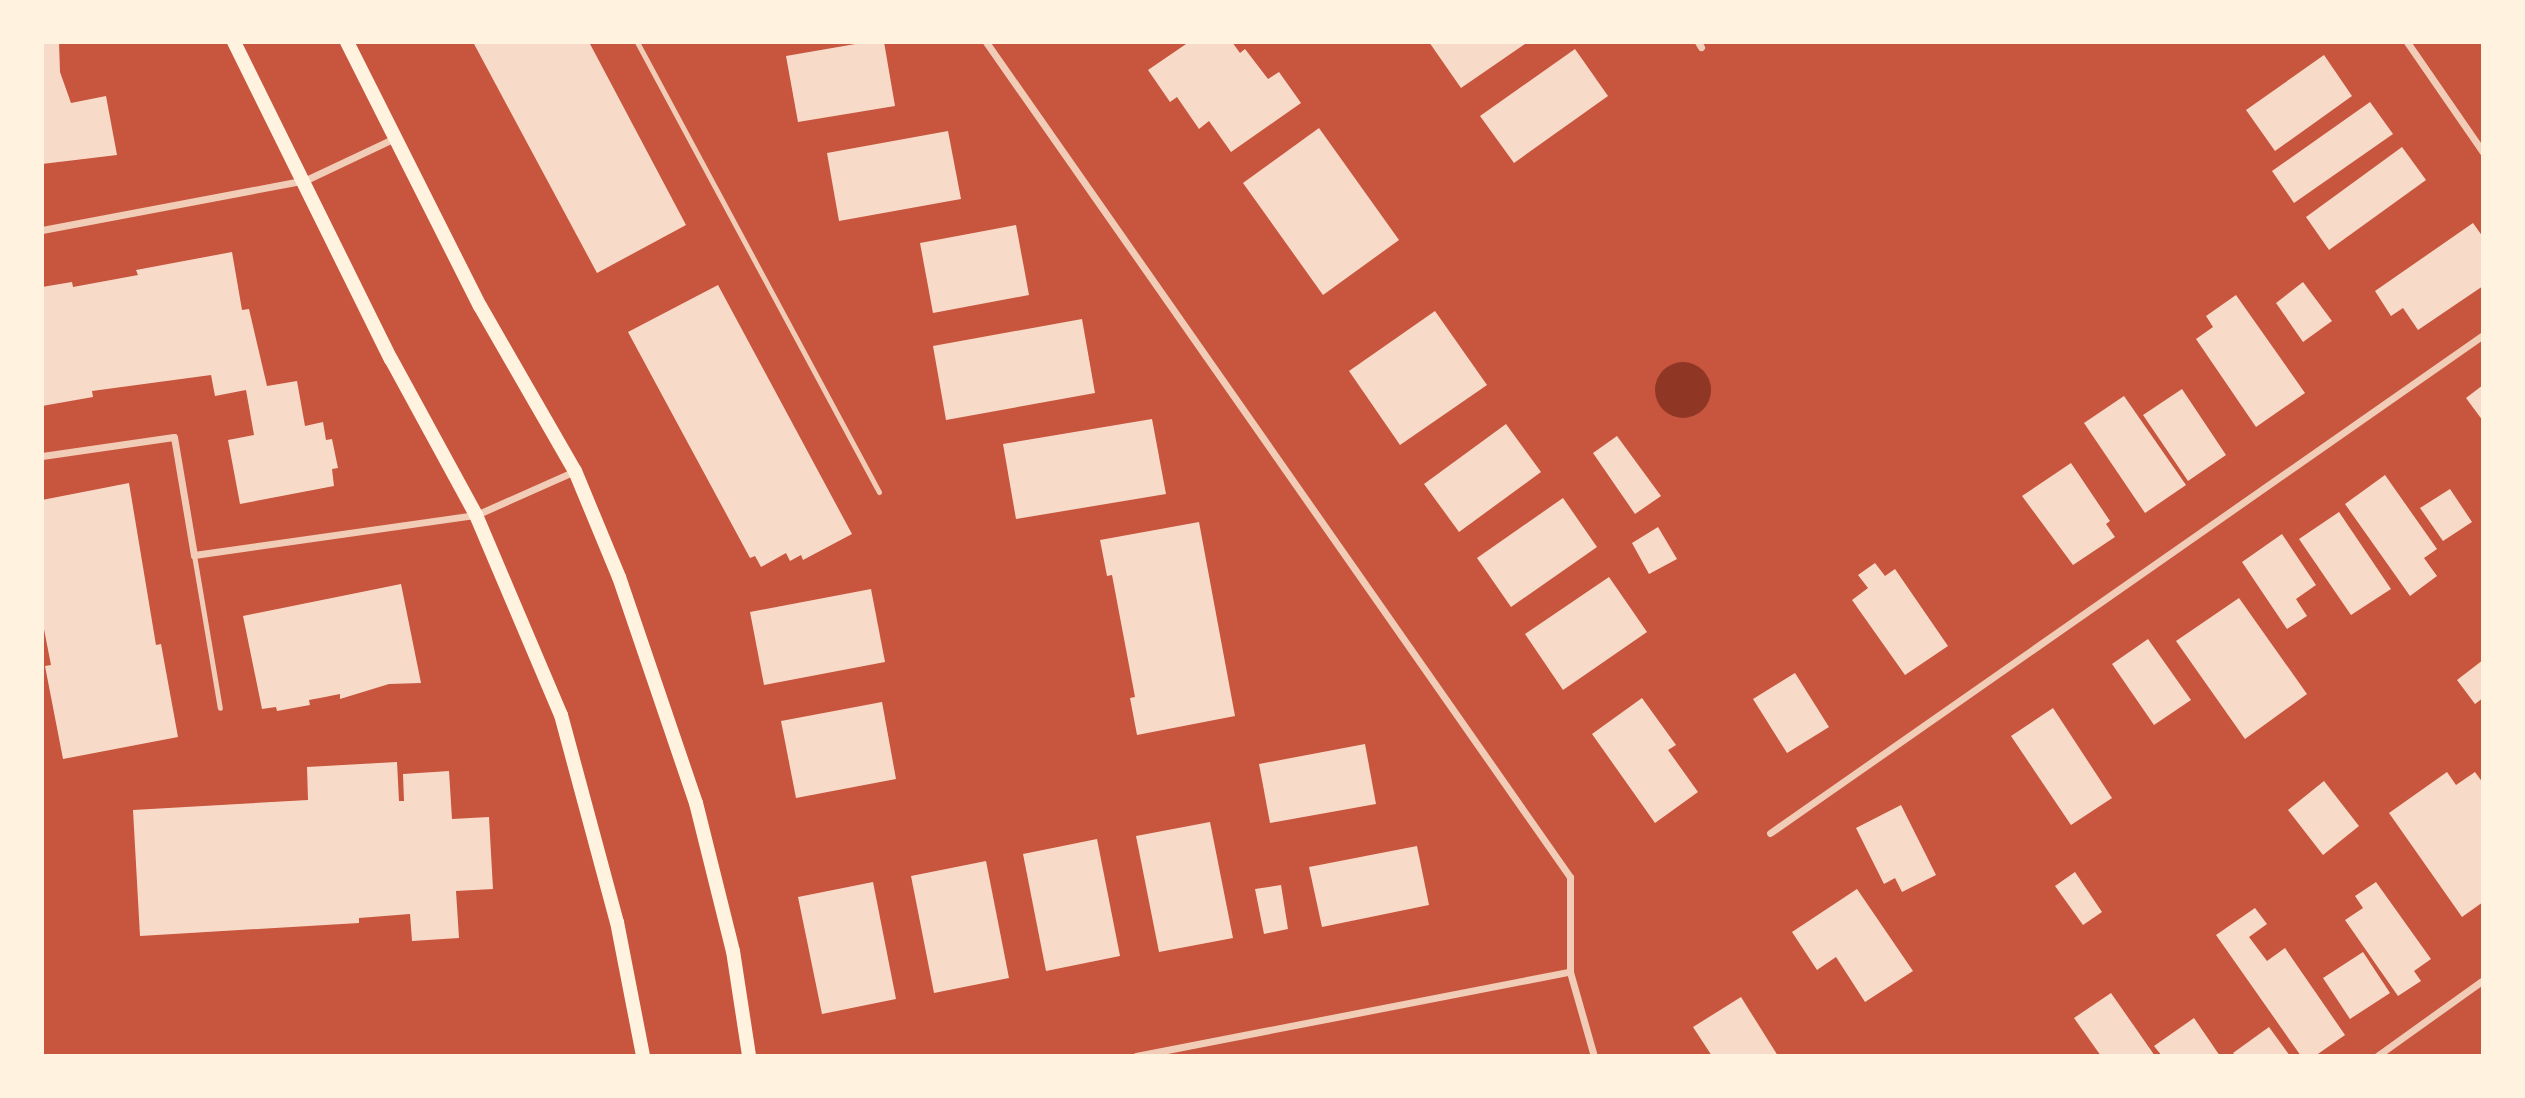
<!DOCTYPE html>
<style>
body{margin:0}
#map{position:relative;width:2525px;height:1098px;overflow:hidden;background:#c8553d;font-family:Barlow,sans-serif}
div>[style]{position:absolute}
.water>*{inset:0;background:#8f3625}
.round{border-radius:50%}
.building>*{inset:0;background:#f7dbc8}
.service>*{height:5px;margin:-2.5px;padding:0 2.5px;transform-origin:2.5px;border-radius:2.5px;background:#f1ccb7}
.minor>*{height:7px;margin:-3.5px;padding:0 3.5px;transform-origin:3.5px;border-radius:3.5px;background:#f1ccb7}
.secondary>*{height:14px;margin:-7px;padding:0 7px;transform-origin:7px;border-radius:7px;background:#fff3e0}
span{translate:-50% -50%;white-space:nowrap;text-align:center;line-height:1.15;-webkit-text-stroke:5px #fff3e0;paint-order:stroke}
.frame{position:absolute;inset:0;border:44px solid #fff3e0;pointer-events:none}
</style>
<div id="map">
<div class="water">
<i class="round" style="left:1655px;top:362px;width:56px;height:56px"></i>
</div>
<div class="building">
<i style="clip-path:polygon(42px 42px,59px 42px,60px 72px,71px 103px,106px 96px,117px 155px,42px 164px)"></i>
<i style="clip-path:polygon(473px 42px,589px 42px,686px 225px,597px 273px)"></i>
<i style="clip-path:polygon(867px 42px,884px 42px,895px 106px,798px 122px,786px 56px)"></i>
<i style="clip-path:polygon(1189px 42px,1232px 42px,1240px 53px,1245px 49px,1268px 79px,1279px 72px,1301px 103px,1231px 152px,1209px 121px,1199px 129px,1177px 97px,1170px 102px,1148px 70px)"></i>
<i style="clip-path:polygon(1429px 42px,1528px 42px,1461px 88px)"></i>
<i style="clip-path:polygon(1575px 49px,1608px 96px,1514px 163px,1480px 116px)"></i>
<i style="clip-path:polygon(2324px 55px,2352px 96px,2275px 151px,2246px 110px)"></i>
<i style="clip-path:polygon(2370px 102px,2393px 134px,2294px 203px,2272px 171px)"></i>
<i style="clip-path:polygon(1319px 128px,1399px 240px,1323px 295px,1243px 183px)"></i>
<i style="clip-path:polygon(948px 131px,961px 199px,839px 221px,827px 153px)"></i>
<i style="clip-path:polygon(2402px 147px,2426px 180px,2329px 250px,2306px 217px)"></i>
<i style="clip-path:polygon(2473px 223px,2483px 237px,2483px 286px,2418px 330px,2403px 308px,2391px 316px,2375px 291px)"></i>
<i style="clip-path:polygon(1016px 225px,1029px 295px,933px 313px,920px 243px)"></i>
<i style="clip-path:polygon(232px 252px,242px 310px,249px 309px,267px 386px,297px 381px,305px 426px,323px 422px,326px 440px,332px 439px,338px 468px,332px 469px,334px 486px,240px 504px,228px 440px,254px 435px,246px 390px,215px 396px,211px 375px,92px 391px,93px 397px,42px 406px,42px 287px,72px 282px,73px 287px,138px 275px,136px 270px)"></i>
<i style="clip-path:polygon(2303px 282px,2332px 321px,2303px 342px,2276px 303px)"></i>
<i style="clip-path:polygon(718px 285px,852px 534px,803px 560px,801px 555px,790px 561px,786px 553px,761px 567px,755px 556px,750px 558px,628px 332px)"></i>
<i style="clip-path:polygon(2236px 295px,2305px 393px,2256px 427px,2196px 339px,2213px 327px,2206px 316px)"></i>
<i style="clip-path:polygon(1435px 311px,1487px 385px,1400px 445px,1349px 371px)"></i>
<i style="clip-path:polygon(1082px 319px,1095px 393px,946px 420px,933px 346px)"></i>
<i style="clip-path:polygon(2483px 385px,2483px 421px,2466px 398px)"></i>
<i style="clip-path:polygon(2182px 389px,2226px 455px,2188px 481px,2143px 415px)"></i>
<i style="clip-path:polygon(2124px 396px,2186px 485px,2145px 513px,2084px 423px)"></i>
<i style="clip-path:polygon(1152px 419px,1166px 494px,1016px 519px,1003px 444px)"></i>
<i style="clip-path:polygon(1506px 424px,1541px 472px,1459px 532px,1424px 484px)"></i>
<i style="clip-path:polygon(1617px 436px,1661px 496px,1635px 514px,1593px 453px)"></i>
<i style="clip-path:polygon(2071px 463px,2110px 521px,2106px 524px,2115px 537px,2073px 565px,2022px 496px)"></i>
<i style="clip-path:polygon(2385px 475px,2437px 549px,2424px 558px,2437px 576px,2410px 596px,2345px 504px)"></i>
<i style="clip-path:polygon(129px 483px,156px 645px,161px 644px,178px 737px,63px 759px,45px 666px,51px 665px,42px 619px,42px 500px)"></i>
<i style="clip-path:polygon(2450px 489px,2472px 522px,2443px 541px,2420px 508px)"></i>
<i style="clip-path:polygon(1563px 498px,1597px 547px,1511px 607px,1477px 558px)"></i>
<i style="clip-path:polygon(2339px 512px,2391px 589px,2351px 615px,2299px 539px)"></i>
<i style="clip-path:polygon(1199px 522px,1235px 716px,1137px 735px,1130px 698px,1135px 697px,1112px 575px,1107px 576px,1100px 540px)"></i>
<i style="clip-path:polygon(1658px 527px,1677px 559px,1649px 574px,1632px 543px)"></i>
<i style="clip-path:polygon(2282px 534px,2316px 585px,2296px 599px,2307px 616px,2287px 629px,2242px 562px)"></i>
<i style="clip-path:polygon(1875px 563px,1885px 576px,1895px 569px,1948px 646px,1905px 675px,1852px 600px,1868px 588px,1858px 575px)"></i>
<i style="clip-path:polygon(1609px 577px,1647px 632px,1563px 690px,1525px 634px)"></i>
<i style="clip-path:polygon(401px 584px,421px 683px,389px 684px,340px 699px,340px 694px,325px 697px,309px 700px,310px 705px,277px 711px,276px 707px,262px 709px,243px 616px)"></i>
<i style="clip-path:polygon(871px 589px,885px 662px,764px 685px,750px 612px)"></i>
<i style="clip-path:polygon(2239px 598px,2307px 694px,2245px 739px,2176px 641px)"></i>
<i style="clip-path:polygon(2148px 639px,2191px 700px,2154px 725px,2112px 664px)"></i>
<i style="clip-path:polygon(2483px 660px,2483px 698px,2475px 704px,2457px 680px)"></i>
<i style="clip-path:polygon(1795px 673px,1829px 727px,1787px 753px,1753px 699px)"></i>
<i style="clip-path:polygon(1642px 698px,1676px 745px,1668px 750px,1698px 792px,1655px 823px,1592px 734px)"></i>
<i style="clip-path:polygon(882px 702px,896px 779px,796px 798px,781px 721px)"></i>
<i style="clip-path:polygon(2053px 708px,2112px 798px,2071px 825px,2011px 736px)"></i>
<i style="clip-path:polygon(1365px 744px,1376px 804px,1270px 823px,1259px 764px)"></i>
<i style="clip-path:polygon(397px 762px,399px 801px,404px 801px,403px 774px,449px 771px,452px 819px,489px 817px,493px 889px,456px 891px,459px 938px,412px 941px,410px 914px,359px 918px,359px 923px,140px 936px,133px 810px,308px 800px,307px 767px)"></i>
<i style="clip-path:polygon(2447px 772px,2456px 785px,2475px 772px,2483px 783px,2483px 902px,2462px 917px,2389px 813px)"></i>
<i style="clip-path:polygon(2324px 781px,2359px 826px,2323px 855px,2288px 810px)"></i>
<i style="clip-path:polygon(1901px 805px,1936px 875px,1902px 892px,1895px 878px,1884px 884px,1856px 828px)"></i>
<i style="clip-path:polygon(1210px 822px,1233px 938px,1159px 952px,1136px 836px)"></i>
<i style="clip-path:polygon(1097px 839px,1120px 956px,1046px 971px,1023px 854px)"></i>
<i style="clip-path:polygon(1417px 846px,1429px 905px,1322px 927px,1309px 867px)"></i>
<i style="clip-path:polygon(986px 861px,1009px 978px,934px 993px,911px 876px)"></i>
<i style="clip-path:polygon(2075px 872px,2102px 912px,2083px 925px,2055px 886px)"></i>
<i style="clip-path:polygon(873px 882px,896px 999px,822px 1014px,798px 897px)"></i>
<i style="clip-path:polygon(2376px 882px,2431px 959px,2414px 971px,2421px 981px,2398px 996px,2345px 920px,2363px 908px,2355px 896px)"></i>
<i style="clip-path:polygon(1281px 885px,1288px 929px,1264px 934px,1255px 889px)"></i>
<i style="clip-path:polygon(1857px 889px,1913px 971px,1865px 1002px,1836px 957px,1817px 970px,1792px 932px)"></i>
<i style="clip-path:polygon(2255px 908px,2267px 924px,2249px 937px,2267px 961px,2285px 948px,2345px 1035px,2315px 1056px,2301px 1056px,2216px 935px)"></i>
<i style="clip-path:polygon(2363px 952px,2390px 993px,2350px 1019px,2323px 978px)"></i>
<i style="clip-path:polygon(2111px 993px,2155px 1056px,2101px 1056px,2074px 1018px)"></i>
<i style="clip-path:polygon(1741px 997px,1778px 1056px,1712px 1056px,1693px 1027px)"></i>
<i style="clip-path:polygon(2194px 1018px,2220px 1056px,2162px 1056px,2154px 1046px)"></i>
<i style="clip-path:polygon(2269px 1027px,2290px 1056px,2236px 1056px,2233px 1053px)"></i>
</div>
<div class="service">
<i style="left:637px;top:42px;width:511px;rotate:61.73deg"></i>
<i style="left:194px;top:555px;width:155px;rotate:80.4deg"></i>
</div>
<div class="minor">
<i style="left:986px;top:42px;width:1019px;rotate:55.03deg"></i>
<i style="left:1570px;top:877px;width:95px;rotate:90deg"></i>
<i style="left:1570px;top:972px;width:87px;rotate:74.1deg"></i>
<i style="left:1698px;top:42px;width:6px;rotate:59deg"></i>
<i style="left:2407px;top:42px;width:134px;rotate:55.4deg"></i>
<i style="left:42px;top:230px;width:269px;rotate:-10.7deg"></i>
<i style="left:306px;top:180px;width:98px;rotate:-25.3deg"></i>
<i style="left:42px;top:456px;width:133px;rotate:-8.2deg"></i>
<i style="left:174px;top:437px;width:120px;rotate:80.4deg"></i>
<i style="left:194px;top:555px;width:285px;rotate:-8.1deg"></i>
<i style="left:476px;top:515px;width:108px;rotate:-24deg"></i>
<i style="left:1770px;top:833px;width:870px;rotate:-34.93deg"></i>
<i style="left:1136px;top:1056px;width:442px;rotate:-11deg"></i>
<i style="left:2377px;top:1056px;width:130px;rotate:-35.6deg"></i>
</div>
<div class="secondary">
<i style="left:234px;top:42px;width:354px;rotate:63.7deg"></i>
<i style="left:391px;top:359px;width:178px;rotate:61.4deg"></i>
<i style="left:476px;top:515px;width:217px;rotate:67deg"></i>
<i style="left:561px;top:715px;width:214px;rotate:74.9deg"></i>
<i style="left:617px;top:922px;width:136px;rotate:79deg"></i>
<i style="left:347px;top:42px;width:296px;rotate:63.3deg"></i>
<i style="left:480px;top:306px;width:190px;rotate:60.1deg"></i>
<i style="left:575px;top:471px;width:115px;rotate:67.5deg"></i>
<i style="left:619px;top:577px;width:239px;rotate:71.2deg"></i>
<i style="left:696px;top:803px;width:153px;rotate:76deg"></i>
<i style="left:733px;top:951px;width:106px;rotate:81.3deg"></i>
</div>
<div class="frame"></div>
</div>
